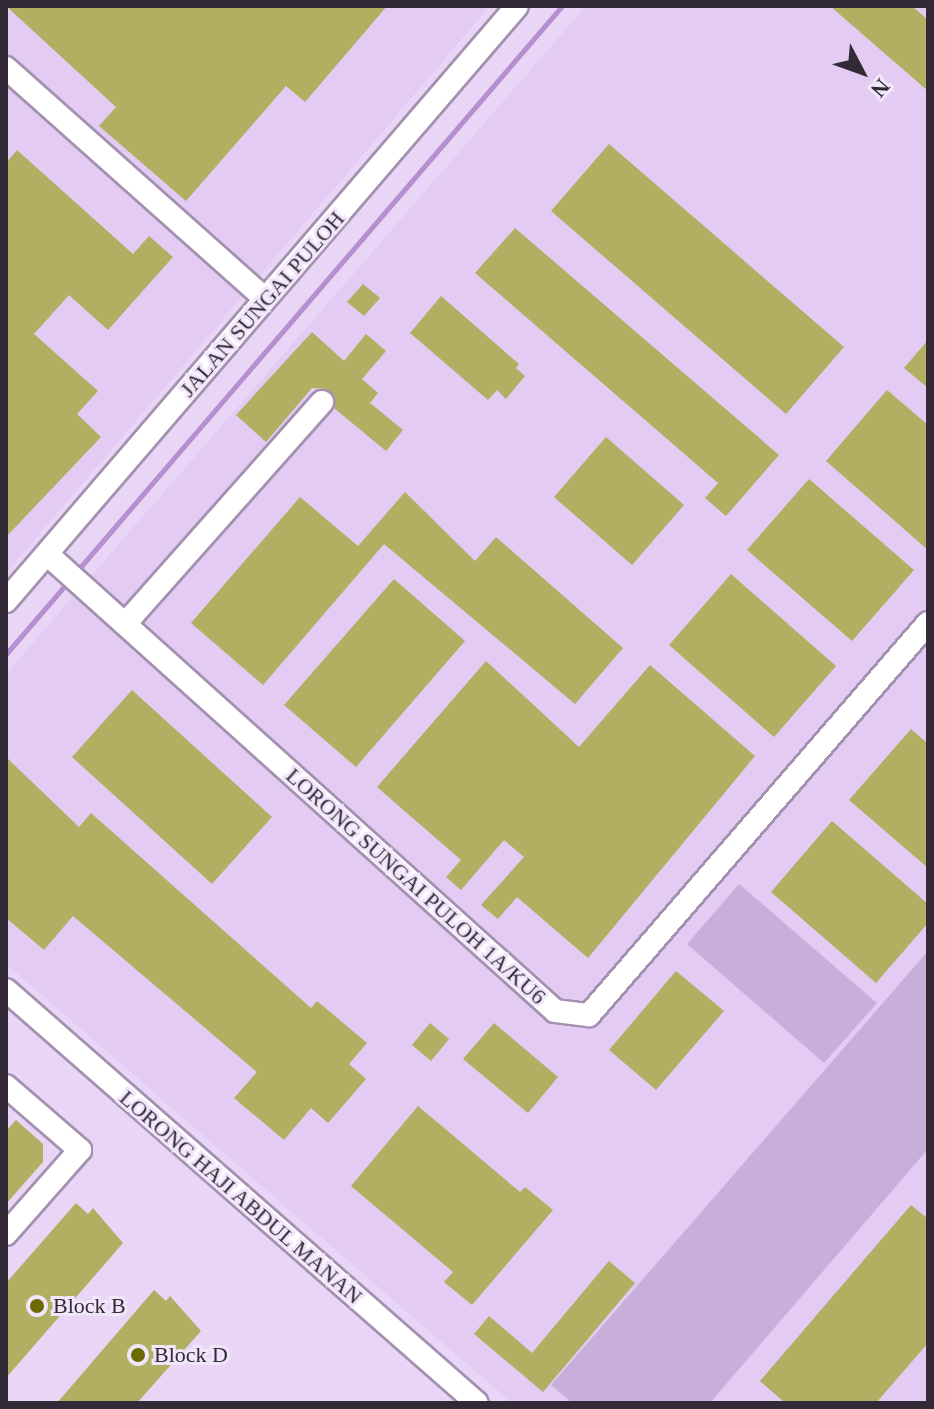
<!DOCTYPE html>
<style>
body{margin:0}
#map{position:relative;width:934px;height:1409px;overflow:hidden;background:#e9d6f7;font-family:"Times New Roman",serif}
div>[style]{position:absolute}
.built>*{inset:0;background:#e3cbf3}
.green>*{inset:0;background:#c8afd9}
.stream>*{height:5px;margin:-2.5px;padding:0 2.5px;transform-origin:2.5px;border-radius:2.5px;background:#b58fcf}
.building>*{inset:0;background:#b1af61}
.roads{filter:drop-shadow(2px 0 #a491b0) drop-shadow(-2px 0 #a491b0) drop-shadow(0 2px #a491b0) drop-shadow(0 -2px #a491b0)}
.minor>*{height:22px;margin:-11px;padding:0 11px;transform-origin:11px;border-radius:11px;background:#fff}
.dots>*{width:22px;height:22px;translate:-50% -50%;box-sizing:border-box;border:4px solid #f2e6fb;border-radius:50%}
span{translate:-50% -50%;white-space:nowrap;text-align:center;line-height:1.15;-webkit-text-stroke:6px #f2e6fb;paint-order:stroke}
.street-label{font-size:22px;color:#322b37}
.poi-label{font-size:22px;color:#322b37}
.left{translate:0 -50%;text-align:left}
.frame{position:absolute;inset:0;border:8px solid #322b37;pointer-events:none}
.north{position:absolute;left:822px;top:32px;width:80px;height:80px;-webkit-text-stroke:6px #f2e6fb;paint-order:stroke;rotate:131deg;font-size:22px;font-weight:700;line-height:32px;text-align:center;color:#322b37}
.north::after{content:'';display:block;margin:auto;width:28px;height:36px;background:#322b37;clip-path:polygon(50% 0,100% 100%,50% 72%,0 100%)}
</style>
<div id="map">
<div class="built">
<i style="clip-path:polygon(6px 6px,490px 6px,6px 573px)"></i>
<i style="clip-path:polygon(586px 6px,928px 6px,928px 1403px,512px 1403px,6px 964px,6px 674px)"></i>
</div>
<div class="green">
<i style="clip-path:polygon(739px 884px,877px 1003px,824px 1063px,687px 944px)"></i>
<i style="clip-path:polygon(928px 951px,928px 1149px,710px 1403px,572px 1403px,551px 1385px)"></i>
</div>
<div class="stream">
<i style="left:77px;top:571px;width:745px;rotate:-49.36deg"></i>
<i style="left:6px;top:654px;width:95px;rotate:-49.3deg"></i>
</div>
<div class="building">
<i style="clip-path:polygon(6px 6px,387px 6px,305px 102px,286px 86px,186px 201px,99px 126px,116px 107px)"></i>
<i style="clip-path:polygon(830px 6px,912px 6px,928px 20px,928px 91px)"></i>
<i style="clip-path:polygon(609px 144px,844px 347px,786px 414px,551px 211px)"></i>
<i style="clip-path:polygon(17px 150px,133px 254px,149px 236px,173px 257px,108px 330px,69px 295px,34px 334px,98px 391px,77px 414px,101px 437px,6px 537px,6px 163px)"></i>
<i style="clip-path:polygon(515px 228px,779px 455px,726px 516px,705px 498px,718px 483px,475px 273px)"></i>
<i style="clip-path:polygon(363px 284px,380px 298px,364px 316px,347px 302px)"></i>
<i style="clip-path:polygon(441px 296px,519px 364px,516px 368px,525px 376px,506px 399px,497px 390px,488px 400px,410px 333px)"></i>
<i style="clip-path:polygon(312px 332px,344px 361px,366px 334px,386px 351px,362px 379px,378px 393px,370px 403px,403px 430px,386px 451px,334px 408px,335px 397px,326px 389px,312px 388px,266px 442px,236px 415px)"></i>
<i style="clip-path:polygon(928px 340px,928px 388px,904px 368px)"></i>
<i style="clip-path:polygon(887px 390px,928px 425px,928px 550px,826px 461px)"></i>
<i style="clip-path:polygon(606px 437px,684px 505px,632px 565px,554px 497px)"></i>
<i style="clip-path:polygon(809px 479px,914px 570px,852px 641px,747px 550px)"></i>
<i style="clip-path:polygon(405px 492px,475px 561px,496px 537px,623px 648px,575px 704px,384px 544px,263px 685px,191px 623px,300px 497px,358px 546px)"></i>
<i style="clip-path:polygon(731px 574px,836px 666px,774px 737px,669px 645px)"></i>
<i style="clip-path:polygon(394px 579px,465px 641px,356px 767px,284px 705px)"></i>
<i style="clip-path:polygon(486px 661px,579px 747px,650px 665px,755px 756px,588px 958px,517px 897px,498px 919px,481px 905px,524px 857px,504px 840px,461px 890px,446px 877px,461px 860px,377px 787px)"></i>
<i style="clip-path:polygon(132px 690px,272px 817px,212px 884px,72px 757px)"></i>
<i style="clip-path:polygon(911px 729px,928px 744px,928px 868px,849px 800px)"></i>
<i style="clip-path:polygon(6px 757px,79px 827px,91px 813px,311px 1008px,317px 1001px,367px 1043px,349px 1064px,366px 1079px,328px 1123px,311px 1108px,284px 1140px,234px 1098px,257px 1072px,73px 916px,44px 950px,6px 918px)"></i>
<i style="clip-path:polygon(832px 821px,928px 904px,928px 923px,876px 983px,771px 892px)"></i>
<i style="clip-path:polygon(676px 971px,724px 1011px,656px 1090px,609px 1050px)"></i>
<i style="clip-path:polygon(430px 1023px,449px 1039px,431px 1061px,412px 1045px)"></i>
<i style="clip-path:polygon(494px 1023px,558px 1077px,528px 1113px,463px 1059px)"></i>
<i style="clip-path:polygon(418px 1106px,520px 1192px,525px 1187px,553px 1210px,472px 1305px,444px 1282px,453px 1272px,351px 1186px)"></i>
<i style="clip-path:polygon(16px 1120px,43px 1144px,43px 1162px,6px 1204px,6px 1131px)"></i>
<i style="clip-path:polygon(76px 1203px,88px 1214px,93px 1208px,123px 1243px,6px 1378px,6px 1283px)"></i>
<i style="clip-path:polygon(911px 1205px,928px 1219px,928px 1343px,876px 1403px,785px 1403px,760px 1381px)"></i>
<i style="clip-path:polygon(609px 1261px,635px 1283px,543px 1392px,474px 1334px,489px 1316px,532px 1353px)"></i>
<i style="clip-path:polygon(154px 1290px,166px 1301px,170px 1296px,201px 1331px,137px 1403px,57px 1403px)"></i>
</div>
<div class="roads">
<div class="minor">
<i style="left:6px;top:68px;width:347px;rotate:41.7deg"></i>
<i style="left:47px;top:554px;width:683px;rotate:41.97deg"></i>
<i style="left:555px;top:1011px;width:34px;rotate:7deg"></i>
<i style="left:589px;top:1015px;width:518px;rotate:-49.15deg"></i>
<i style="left:6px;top:601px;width:784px;rotate:-49.34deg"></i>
<i style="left:125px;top:624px;width:297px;rotate:-48.4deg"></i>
<i style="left:6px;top:990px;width:626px;rotate:41.25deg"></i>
<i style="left:6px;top:1086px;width:98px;rotate:40.9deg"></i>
<i style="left:80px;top:1150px;width:112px;rotate:131.4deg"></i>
</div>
</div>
<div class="dots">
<i style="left:37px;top:1306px;background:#6d6903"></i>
<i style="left:138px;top:1355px;background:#6d6903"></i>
</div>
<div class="street-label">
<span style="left:262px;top:304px;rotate:-49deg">JALAN SUNGAI PULOH</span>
<span style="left:416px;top:886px;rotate:42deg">LORONG SUNGAI PULOH 1A/KU6</span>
<span style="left:241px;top:1197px;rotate:41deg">LORONG HAJI ABDUL MANAN</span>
</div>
<div class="poi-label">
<span class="left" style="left:53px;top:1306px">Block B</span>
<span class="left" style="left:154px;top:1355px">Block D</span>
</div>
<div class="frame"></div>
<div class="north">N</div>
</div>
